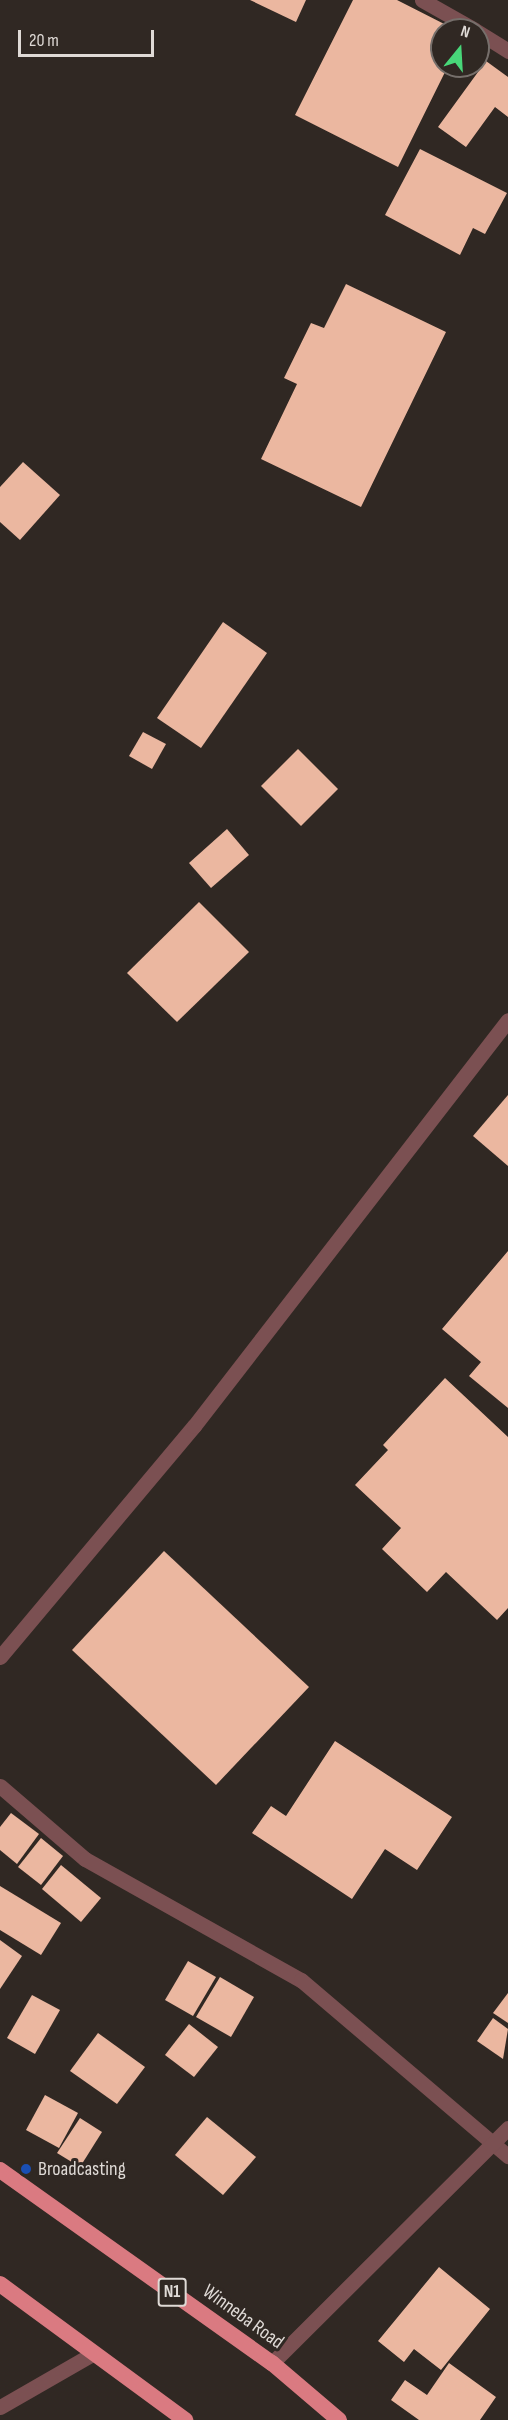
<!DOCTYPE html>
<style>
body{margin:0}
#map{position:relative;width:508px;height:2420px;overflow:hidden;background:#302823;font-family:"Sofia Sans Condensed",sans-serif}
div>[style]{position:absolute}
.building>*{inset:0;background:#ebb7a0}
.service>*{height:15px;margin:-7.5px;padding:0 7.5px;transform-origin:7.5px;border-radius:7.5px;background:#7b5052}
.minor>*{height:15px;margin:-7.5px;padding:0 7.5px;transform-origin:7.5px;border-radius:7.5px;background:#7b5052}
.trunk>*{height:16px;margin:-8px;padding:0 8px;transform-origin:8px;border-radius:8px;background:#da7a81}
.dots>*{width:16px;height:16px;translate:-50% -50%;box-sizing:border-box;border:3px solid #302823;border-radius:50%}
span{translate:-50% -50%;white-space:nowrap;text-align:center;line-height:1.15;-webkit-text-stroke:6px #302823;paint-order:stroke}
.shield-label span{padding:2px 4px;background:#302823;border:2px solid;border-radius:4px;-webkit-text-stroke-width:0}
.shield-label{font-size:18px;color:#dfdad6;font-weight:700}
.poi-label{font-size:20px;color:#dfdad6}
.left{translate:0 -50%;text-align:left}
.street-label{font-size:20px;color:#dfdad6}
.north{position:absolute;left:430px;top:18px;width:60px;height:60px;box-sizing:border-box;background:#302823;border:2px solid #766f6b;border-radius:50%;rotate:18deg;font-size:16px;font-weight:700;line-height:24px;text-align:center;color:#dfdad6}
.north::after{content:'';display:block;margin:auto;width:21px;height:27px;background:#48d779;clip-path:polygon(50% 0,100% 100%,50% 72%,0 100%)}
.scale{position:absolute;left:18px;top:30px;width:136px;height:27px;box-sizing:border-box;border:3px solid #dfdad6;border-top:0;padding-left:8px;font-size:18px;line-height:21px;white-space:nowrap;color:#dfdad6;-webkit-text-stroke:4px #302823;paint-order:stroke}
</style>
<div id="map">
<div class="building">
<i style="clip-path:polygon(250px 0,306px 0,296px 22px)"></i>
<i style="clip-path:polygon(353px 0,397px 0,456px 30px,442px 30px,442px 66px,448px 66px,398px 167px,295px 115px)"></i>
<i style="clip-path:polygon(486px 61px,508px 77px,508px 117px,495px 107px,466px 147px,438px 127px)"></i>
<i style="clip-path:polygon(420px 149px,507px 193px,485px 234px,473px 228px,460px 255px,385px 215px)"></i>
<i style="clip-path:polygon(346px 284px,446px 332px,361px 507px,261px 459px,297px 384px,284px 378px,311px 323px,324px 328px)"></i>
<i style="clip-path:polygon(23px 462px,60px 495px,20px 540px,0 522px,0 487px)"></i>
<i style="clip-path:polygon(223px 622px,267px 653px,201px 748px,157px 718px)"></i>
<i style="clip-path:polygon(143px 732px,166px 744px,152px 769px,129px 756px)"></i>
<i style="clip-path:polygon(298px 749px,338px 789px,301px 826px,261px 786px)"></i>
<i style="clip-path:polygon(227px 829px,249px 855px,211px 888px,189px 863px)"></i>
<i style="clip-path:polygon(199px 902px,249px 952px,177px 1022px,127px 973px)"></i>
<i style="clip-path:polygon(508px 1095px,508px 1166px,473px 1136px)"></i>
<i style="clip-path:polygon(508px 1251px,508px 1408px,469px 1376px,481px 1362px,442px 1329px)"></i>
<i style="clip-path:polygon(445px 1378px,508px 1437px,508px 1608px,497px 1620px,446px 1572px,427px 1592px,382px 1549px,401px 1528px,355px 1485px,388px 1450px,383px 1445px)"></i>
<i style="clip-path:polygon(164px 1551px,309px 1687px,216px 1785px,72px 1650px)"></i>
<i style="clip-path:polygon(335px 1741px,452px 1817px,417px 1870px,385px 1849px,352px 1899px,252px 1833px,271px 1806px,286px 1816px)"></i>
<i style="clip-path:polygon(11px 1813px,39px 1834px,17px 1864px,0 1850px,0 1827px)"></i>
<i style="clip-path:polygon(41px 1838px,63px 1856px,41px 1885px,18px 1867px)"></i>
<i style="clip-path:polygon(61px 1865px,101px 1898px,81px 1922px,42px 1889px)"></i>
<i style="clip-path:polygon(0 1886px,61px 1923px,41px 1955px,0 1930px)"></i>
<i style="clip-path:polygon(0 1940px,22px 1956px,0 1989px)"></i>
<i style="clip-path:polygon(188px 1961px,216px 1977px,193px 2016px,165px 2000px)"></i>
<i style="clip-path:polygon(220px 1977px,254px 1997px,231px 2037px,196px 2017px)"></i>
<i style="clip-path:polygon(508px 1993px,508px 2023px,493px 2013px)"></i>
<i style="clip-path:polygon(32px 1995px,60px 2010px,35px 2054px,7px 2038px)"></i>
<i style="clip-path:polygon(493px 2018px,508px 2029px,503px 2059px,477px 2041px)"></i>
<i style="clip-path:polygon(189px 2024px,218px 2047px,194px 2077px,165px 2055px)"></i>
<i style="clip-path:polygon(98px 2033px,145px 2067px,117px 2104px,70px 2071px)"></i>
<i style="clip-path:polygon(45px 2095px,78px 2113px,59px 2148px,26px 2130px)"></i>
<i style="clip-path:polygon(207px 2117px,256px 2157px,223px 2195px,175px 2155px)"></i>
<i style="clip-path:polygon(80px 2118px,102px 2132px,80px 2167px,57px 2153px)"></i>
<i style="clip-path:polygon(439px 2267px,490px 2309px,441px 2370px,414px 2349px,404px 2362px,378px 2341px)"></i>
<i style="clip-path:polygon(449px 2363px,496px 2397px,480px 2420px,419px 2420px,391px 2400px,405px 2380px,427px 2395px)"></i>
</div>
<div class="service">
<i style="left:0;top:2407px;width:108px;rotate:-29.9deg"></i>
</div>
<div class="minor">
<i style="left:422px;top:0;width:61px;rotate:29.5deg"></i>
<i style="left:478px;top:32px;width:36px;rotate:32deg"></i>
<i style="left:0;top:1657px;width:302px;rotate:-50deg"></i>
<i style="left:194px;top:1426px;width:513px;rotate:-52.28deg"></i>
<i style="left:0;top:1786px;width:112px;rotate:40.7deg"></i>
<i style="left:85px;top:1859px;width:248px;rotate:29.3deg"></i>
<i style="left:301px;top:1980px;width:272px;rotate:40.4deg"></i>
<i style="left:272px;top:2363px;width:333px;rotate:-44.9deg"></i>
</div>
<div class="trunk">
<i style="left:0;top:2170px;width:334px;rotate:35.4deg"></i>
<i style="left:272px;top:2363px;width:88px;rotate:40.4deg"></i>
<i style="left:0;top:2284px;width:230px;rotate:36.3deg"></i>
</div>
<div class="dots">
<i style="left:26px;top:2169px;background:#1a4fb4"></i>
</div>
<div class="shield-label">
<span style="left:172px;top:2292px">N1</span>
</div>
<div class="poi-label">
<span class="left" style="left:38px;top:2169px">Broadcasting</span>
</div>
<div class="street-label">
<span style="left:243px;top:2317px;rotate:36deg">Winneba Road</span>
</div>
<div class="north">N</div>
<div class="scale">20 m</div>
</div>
